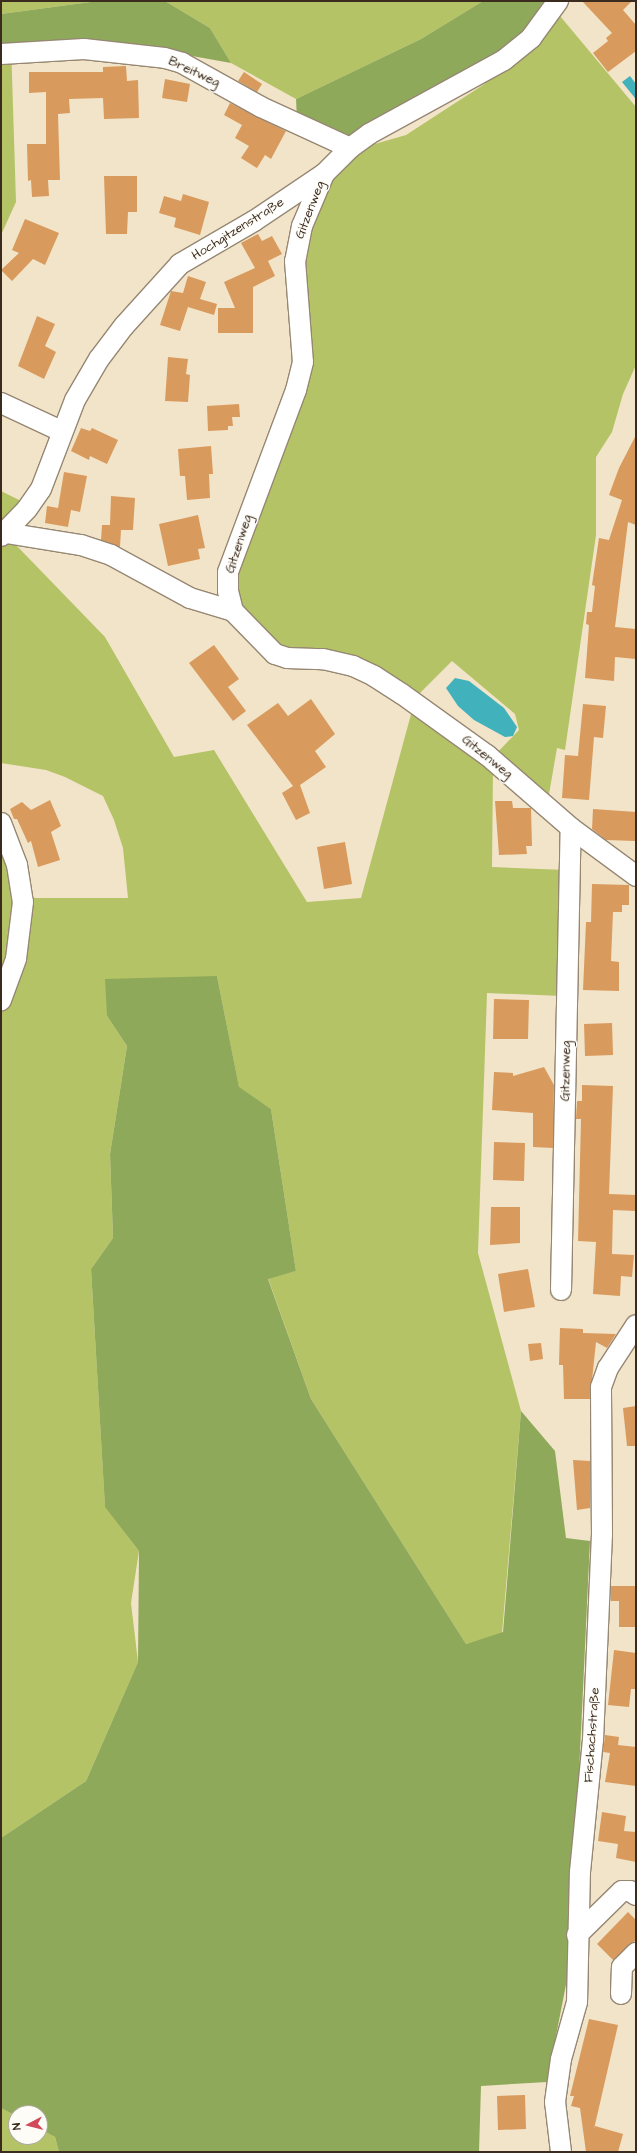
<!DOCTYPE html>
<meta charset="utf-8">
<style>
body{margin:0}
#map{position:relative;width:637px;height:2153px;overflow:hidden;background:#f2e4c8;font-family:"Architects Daughter",sans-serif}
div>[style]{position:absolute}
.green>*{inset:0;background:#b4c366}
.forest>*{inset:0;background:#8fa95b}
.water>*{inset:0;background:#41b1bc}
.building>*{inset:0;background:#d99a5d}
.roads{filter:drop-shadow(1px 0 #968773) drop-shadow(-1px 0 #968773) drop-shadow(0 1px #968773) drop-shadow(0 -1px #968773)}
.minor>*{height:20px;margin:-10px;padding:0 10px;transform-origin:10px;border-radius:10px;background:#fff}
span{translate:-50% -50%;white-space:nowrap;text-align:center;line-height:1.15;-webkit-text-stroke:3px #fdfcf7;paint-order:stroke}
.street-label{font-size:13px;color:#3b2a1e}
.frame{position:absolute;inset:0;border:2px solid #3b2a1e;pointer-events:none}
.north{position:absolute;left:8px;top:2105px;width:40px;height:40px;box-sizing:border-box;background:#fdfcf7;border:1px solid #afa8a0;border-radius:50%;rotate:263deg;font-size:11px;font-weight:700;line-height:16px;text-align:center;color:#3b2a1e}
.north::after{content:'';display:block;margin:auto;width:14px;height:18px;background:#d1495b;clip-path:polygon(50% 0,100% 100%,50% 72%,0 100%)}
</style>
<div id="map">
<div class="green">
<i style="clip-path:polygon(1px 1px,98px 1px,1px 14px)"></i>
<i style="clip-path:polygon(165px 1px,483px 1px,421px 39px,296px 99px,231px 63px,210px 28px)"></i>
<i style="clip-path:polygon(560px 16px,636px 107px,636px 365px,623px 394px,612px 432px,596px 457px,596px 535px,565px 750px,557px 748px,548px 800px,494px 756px,519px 730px,515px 714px,452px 661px,418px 695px,276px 646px,234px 601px,234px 563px,305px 381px,299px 269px,319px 196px,354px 150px,406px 135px,483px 85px,539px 38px)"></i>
<i style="clip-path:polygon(1px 44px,11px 44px,16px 202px,1px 235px)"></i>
<i style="clip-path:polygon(1px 491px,27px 504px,1px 530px)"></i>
<i style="clip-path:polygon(1px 542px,14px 543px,105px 637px,174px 757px,214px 750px,307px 902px,361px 898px,413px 707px,493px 768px,492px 867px,566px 870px,562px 996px,487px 993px,478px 1253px,521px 1411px,502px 1633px,466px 1644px,311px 1399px,268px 1278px,296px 1271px,271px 1109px,239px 1088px,217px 976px,107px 1016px,127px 1046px,110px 1154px,113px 1238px,91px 1269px,105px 1506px,139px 1551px,131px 1603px,138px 1662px,86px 1781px,1px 1838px,1px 1009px,27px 898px,128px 898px,123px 848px,114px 820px,103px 796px,65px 777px,46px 770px,1px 763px)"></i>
<i style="clip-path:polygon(1px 831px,19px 908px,1px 988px)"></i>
<i style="clip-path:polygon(1px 2108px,16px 2116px,16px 2137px,40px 2137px,40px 2129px,55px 2137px,59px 2152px,1px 2152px)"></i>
</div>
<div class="forest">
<i style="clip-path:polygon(98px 1px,165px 1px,210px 28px,231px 63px,114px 42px,1px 44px,1px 14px)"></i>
<i style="clip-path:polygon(483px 1px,552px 1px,515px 47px,347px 138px,297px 120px,296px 99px,421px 39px)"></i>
<i style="clip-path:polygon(217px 976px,239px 1087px,271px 1109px,296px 1271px,268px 1279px,311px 1399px,466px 1644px,503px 1632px,521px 1411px,555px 1451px,566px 1538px,590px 1541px,570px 1964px,547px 2082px,481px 2086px,479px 2152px,59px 2152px,55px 2137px,40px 2129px,40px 2113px,16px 2113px,16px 2116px,1px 2108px,1px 1838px,86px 1781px,138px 1662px,139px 1551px,105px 1507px,91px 1269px,113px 1238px,110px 1154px,127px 1046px,107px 1016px,105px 979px)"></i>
</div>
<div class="water">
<i style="clip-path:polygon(630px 76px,636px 84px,635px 98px,622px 82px)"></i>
<i style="clip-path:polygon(455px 678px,469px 681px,504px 708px,517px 727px,513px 736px,505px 737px,474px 720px,458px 706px,446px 688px)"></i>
</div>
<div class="building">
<i style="clip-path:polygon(582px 1px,632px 1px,623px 10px,636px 25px,636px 51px,608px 72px,593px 53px,608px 41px,606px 38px,612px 33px)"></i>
<i style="clip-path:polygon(126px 66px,127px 81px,138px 80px,139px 118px,104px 119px,103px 98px,69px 99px,70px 113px,58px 114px,60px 180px,48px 180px,49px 196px,32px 197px,31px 180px,28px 181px,27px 144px,46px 144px,46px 92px,29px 93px,29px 72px,103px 72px,103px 67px)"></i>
<i style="clip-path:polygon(244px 72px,262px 84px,257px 92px,238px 81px)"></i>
<i style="clip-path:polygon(165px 79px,190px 84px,187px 102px,162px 98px)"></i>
<i style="clip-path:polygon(230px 103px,286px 131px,271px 159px,265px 155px,257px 168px,241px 158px,249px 146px,235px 138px,242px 125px,224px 115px)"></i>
<i style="clip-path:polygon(104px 176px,137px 176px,137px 212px,128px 212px,127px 234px,106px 234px)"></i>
<i style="clip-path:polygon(183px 194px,209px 202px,200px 235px,174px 227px,176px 218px,159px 213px,164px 196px,181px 201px)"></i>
<i style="clip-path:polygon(25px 219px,59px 233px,45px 265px,33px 259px,12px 281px,1px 270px,19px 253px,12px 250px)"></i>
<i style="clip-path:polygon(258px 234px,262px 241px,272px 236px,282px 254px,268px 261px,275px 276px,253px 287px,253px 333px,218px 333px,218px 308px,235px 308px,224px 282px,255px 268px,241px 243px)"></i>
<i style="clip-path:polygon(188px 276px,206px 282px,200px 299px,217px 304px,214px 315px,188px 307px,180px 331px,160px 325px,171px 291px,183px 293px)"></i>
<i style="clip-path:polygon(37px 316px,55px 324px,45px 346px,56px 352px,44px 379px,18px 366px)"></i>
<i style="clip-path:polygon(168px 357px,188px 359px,186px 374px,190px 375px,188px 402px,165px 401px)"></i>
<i style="clip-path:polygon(239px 404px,240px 417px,232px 417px,233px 426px,228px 426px,228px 430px,208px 431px,207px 406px)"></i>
<i style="clip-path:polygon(81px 428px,90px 431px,92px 428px,118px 440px,107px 464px,90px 456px,89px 460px,71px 451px)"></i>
<i style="clip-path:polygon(636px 435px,636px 525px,628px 522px,615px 627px,636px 629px,636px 659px,615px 657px,614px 681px,585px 678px,589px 625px,586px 624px,587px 612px,592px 612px,595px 586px,592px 585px,599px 538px,609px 540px,622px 500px,609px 495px,619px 468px)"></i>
<i style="clip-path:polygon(211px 446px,213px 474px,209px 474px,210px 498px,187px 500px,185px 476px,180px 476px,178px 449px)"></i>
<i style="clip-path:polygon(64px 472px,87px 476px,80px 512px,71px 510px,68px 527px,45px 523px,47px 506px,58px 508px)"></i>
<i style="clip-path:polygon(111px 496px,135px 498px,133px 530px,121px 530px,120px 547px,101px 540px,102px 525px,110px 525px)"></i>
<i style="clip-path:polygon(198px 515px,205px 548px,198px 549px,200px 559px,168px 566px,159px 524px)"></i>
<i style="clip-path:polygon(214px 645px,239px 679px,228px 687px,246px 711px,233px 721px,189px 663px)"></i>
<i style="clip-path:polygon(311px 699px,335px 734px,315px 751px,326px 767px,300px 785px,310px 813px,296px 820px,282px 793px,293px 786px,247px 725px,278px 703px,288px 716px)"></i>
<i style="clip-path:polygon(583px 704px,606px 706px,603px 738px,594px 737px,589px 800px,562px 798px,565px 755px,578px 756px)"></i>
<i style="clip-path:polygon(50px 800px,61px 826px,51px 832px,60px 860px,38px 867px,31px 841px,28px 843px,17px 819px,14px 819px,10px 809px,22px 802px,31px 810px)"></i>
<i style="clip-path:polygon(495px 801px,512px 801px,513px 808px,531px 808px,532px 846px,526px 846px,527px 854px,499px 855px)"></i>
<i style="clip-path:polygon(593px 809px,636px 812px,635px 841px,606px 840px,592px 829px)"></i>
<i style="clip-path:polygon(345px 842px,352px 884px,324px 889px,317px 847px)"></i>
<i style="clip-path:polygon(592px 884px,629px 885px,629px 905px,622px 905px,622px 912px,613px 912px,611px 961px,619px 962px,619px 991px,583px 990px,586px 922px,591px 922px)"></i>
<i style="clip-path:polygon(494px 999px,529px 1000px,528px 1039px,493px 1039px)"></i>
<i style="clip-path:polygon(612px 1023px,613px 1055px,585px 1056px,584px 1024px)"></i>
<i style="clip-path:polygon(544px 1067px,554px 1085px,553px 1148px,533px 1147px,533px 1113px,492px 1110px,494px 1072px,513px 1073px,513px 1076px)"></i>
<i style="clip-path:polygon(582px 1085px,613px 1086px,609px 1194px,636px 1195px,636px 1211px,613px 1210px,612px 1254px,634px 1255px,632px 1277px,621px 1276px,620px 1296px,593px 1294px,596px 1242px,578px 1241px,581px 1119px,576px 1119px,577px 1101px,582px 1101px)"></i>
<i style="clip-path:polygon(494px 1142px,525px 1143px,524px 1181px,493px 1180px)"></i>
<i style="clip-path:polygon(491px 1207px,520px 1207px,520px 1243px,490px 1245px)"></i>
<i style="clip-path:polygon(528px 1269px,535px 1307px,504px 1312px,498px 1274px)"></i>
<i style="clip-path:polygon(560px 1328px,583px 1329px,583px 1333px,616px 1334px,607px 1348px,596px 1342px,590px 1399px,564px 1399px,563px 1365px,559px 1365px)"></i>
<i style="clip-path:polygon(541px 1343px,543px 1359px,530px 1361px,528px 1344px)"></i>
<i style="clip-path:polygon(636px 1406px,636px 1446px,627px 1446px,623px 1408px)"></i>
<i style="clip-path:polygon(573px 1460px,590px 1461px,590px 1508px,577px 1510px)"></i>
<i style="clip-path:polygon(611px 1586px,636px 1586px,636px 1627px,619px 1627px,619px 1601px,611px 1601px)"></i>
<i style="clip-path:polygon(614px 1650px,636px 1653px,636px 1689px,631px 1689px,629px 1707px,608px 1705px)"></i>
<i style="clip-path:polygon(605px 1735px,619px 1737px,618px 1745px,636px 1747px,636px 1786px,605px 1782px,610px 1753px,603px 1752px)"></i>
<i style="clip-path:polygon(602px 1812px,626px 1816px,624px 1831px,636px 1832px,636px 1862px,616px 1858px,618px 1844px,598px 1841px)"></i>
<i style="clip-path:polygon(628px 1912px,636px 1920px,636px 1940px,613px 1960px,597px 1944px)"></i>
<i style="clip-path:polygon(589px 2019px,618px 2025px,594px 2129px,595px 2126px,623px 2134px,618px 2152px,586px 2152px,580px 2108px,571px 2106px,574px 2096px,570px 2096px)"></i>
<i style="clip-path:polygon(525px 2095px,526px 2129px,498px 2130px,497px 2096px)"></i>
</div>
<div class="roads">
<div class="minor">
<i style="left:1px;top:54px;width:83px;rotate:-3.4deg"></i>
<i style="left:84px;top:49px;width:81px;rotate:6.3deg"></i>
<i style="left:165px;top:58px;width:18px;rotate:16deg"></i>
<i style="left:182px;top:63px;width:90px;rotate:29.1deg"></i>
<i style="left:261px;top:107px;width:98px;rotate:24.7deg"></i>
<i style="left:324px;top:174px;width:56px;rotate:112.9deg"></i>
<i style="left:302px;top:226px;width:36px;rotate:101deg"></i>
<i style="left:295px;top:261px;width:101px;rotate:85.5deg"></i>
<i style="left:303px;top:362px;width:29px;rotate:104deg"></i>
<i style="left:296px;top:390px;width:194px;rotate:110.5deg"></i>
<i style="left:228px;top:572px;width:19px;rotate:90deg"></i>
<i style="left:228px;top:591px;width:21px;rotate:76deg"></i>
<i style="left:233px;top:611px;width:60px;rotate:45.7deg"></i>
<i style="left:275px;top:654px;width:13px;rotate:18deg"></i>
<i style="left:287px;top:658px;width:36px;rotate:2deg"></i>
<i style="left:323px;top:659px;width:31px;rotate:13deg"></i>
<i style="left:353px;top:666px;width:23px;rotate:25deg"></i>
<i style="left:374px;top:676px;width:33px;rotate:33deg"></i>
<i style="left:402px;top:694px;width:105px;rotate:35.7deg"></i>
<i style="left:487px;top:755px;width:111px;rotate:41deg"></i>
<i style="left:571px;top:828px;width:81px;rotate:36.4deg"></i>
<i style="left:1px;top:403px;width:66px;rotate:25deg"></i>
<i style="left:6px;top:533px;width:76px;rotate:9.1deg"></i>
<i style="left:81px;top:545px;width:32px;rotate:18deg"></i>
<i style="left:111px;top:555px;width:90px;rotate:28.6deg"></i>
<i style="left:190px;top:598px;width:45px;rotate:16.8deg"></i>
<i style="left:1px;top:536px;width:37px;rotate:-46deg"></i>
<i style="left:27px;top:509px;width:24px;rotate:-55deg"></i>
<i style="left:41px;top:489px;width:95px;rotate:-69.1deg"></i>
<i style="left:75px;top:400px;width:48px;rotate:-59.7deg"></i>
<i style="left:99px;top:359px;width:41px;rotate:-52.9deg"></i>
<i style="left:124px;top:326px;width:84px;rotate:-47.9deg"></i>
<i style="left:180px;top:264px;width:86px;rotate:-30.2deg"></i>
<i style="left:254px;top:221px;width:84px;rotate:-33.9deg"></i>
<i style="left:324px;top:174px;width:37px;rotate:-45deg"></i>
<i style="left:350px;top:148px;width:24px;rotate:-36deg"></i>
<i style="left:369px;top:134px;width:154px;rotate:-28.7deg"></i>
<i style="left:504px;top:60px;width:35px;rotate:-39deg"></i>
<i style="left:531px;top:38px;width:46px;rotate:-53.9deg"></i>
<i style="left:1px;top:823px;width:45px;rotate:69.1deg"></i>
<i style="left:17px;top:865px;width:37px;rotate:81deg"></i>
<i style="left:23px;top:902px;width:57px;rotate:97deg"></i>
<i style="left:16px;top:959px;width:44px;rotate:110.1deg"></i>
<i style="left:561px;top:1290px;width:462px;rotate:-88.8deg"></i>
<i style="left:577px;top:1935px;width:63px;rotate:-44.4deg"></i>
<i style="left:622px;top:1891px;width:8px"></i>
<i style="left:630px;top:1891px;width:7px;rotate:34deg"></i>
<i style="left:621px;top:1994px;width:27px;rotate:-88deg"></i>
<i style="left:622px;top:1967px;width:20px;rotate:-45deg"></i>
<i style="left:561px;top:2152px;width:50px;rotate:-96.8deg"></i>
<i style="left:555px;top:2102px;width:43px;rotate:-82.1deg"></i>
<i style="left:561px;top:2059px;width:59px;rotate:-74.3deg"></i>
<i style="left:577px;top:2002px;width:130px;rotate:-88.7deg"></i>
<i style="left:580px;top:1872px;width:133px;rotate:-84.4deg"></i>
<i style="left:593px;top:1740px;width:206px;rotate:-87.5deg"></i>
<i style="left:602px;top:1534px;width:147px;rotate:-90.4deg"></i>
<i style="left:601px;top:1387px;width:20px;rotate:-70deg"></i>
<i style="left:608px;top:1368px;width:51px;rotate:-56.9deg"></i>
</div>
</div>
<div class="street-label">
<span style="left:194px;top:72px;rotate:25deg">Breitweg</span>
<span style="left:310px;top:210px;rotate:-69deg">Gitzenweg</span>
<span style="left:238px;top:229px;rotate:-32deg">Hochgitzenstraße</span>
<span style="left:239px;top:544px;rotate:-72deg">Gitzenweg</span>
<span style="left:487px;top:757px;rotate:39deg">Gitzenweg</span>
<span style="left:566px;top:1071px;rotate:-89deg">Gitzenweg</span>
<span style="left:592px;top:1735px;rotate:-86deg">Fischachstraße</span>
</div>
<div class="frame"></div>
<div class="north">N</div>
</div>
